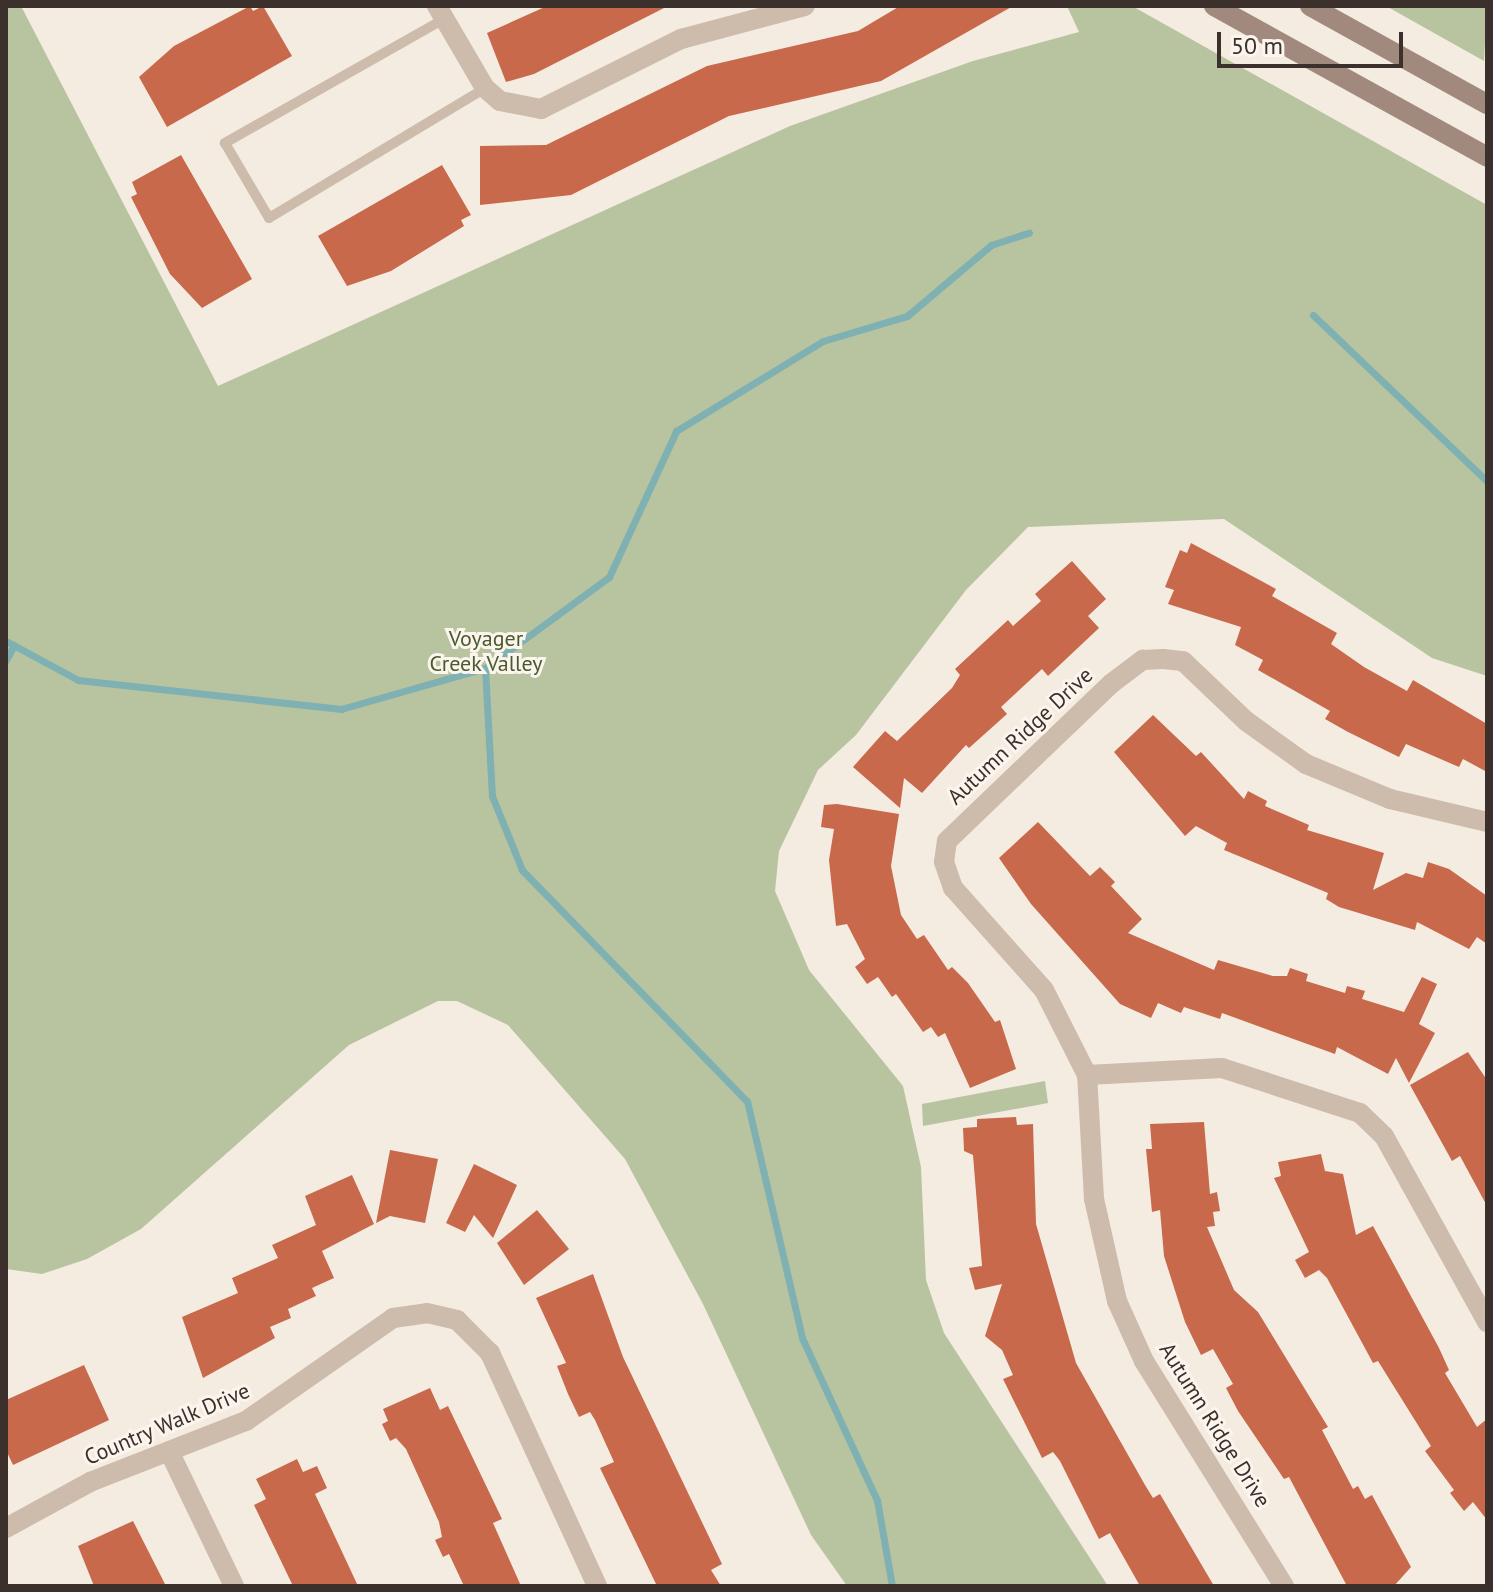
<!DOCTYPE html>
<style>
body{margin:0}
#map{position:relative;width:1493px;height:1592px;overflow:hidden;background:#f4ebe1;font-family:"PT Sans",sans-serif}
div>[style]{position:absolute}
.green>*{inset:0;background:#b8c4a0}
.stream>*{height:7px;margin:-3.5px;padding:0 3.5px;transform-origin:3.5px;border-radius:3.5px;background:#7fb0b2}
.building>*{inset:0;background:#c8694b}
.service>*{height:10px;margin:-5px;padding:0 5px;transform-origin:5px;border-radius:5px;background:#cdbbac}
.minor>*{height:20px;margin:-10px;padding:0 10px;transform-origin:10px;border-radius:10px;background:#cdbbac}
.secondary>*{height:20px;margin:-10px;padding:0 10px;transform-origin:10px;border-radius:10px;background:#a18a7d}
span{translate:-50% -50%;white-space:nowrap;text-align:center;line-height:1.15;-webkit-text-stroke:6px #fbf5ee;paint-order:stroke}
.park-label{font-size:22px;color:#4a5a2e}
.street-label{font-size:22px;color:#3b302b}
.frame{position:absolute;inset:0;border:8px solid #3b302b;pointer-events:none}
.scale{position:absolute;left:1217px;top:32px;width:186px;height:36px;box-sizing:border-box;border:4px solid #3b302b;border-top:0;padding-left:10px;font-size:24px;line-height:28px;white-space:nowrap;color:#3b302b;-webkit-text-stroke:6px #fbf5ee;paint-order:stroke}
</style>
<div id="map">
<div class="green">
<i style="clip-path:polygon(6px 6px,21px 6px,218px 386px,790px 126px,973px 61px,1079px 32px,1067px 6px,1132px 6px,1487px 205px,1487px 676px,1432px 658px,1224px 519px,1028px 527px,966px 590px,856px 735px,818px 770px,779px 851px,775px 891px,809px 970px,903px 1086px,921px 1167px,926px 1280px,944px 1333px,1108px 1586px,847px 1586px,811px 1535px,703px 1304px,625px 1159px,508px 1025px,457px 1001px,438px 1001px,349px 1045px,141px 1229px,87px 1259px,42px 1274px,6px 1269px)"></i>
<i style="clip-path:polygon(1386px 6px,1487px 6px,1484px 61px)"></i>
<i style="clip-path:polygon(1045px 1081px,1048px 1103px,923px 1126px,922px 1104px)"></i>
</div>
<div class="stream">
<i style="left:1313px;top:315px;width:240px;rotate:43.7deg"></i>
<i style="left:6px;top:641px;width:82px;rotate:28.4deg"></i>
<i style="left:78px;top:680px;width:265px;rotate:6.3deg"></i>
<i style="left:341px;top:709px;width:150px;rotate:-15.9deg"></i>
<i style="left:485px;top:668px;width:154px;rotate:-36.3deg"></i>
<i style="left:609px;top:577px;width:161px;rotate:-65.3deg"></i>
<i style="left:676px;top:431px;width:172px;rotate:-31.5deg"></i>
<i style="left:823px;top:341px;width:88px;rotate:-16.6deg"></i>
<i style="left:907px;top:316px;width:110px;rotate:-40.2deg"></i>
<i style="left:991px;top:245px;width:40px;rotate:-18deg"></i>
<i style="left:6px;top:660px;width:17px;rotate:-62deg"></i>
<i style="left:485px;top:668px;width:128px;rotate:86.9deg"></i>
<i style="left:492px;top:796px;width:80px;rotate:67.9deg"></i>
<i style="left:522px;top:870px;width:322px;rotate:45.8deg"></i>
<i style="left:747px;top:1101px;width:243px;rotate:76.9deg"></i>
<i style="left:802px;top:1338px;width:179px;rotate:65.2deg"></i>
<i style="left:877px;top:1500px;width:87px;rotate:80.1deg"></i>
</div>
<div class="building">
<i style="clip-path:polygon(250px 6px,253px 11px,263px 6px,292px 56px,167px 127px,139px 77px,174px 46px)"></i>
<i style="clip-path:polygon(547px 6px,668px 6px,534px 74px,506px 82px,487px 33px)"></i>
<i style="clip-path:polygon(900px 6px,1013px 6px,881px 81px,729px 116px,571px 195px,480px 205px,480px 146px,546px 145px,707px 66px,858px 31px)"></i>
<i style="clip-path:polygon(181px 155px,252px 279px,202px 308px,170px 274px,131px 197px,137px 194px,132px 182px)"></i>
<i style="clip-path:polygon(442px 165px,471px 215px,461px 220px,464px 226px,391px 271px,347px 286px,318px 236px)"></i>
<i style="clip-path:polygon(1191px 543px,1276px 589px,1272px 596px,1337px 633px,1331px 644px,1364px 667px,1407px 691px,1413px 680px,1487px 724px,1487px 772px,1463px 759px,1459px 767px,1406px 744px,1399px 757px,1348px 732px,1325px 719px,1330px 711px,1258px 670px,1263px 660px,1235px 645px,1241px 627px,1168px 604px,1174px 590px,1165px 587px,1180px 550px,1187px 553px)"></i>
<i style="clip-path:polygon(1072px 561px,1106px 599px,1088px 616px,1099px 628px,1048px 676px,1042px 669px,1001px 707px,1007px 714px,969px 748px,966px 745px,922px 793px,904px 778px,900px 808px,853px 767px,885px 731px,897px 741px,925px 714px,952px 688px,960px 675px,955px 669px,1008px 620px,1013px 626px,1041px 601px,1035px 594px)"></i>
<i style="clip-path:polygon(1153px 715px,1196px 756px,1201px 752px,1244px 799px,1248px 791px,1267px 801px,1265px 806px,1309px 825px,1307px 830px,1384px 853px,1373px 890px,1406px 873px,1423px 878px,1428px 862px,1449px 869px,1487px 896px,1487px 944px,1477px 937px,1469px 949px,1417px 922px,1415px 930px,1339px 907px,1326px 899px,1328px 893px,1224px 850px,1227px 843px,1196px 826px,1185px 836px,1114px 752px)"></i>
<i style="clip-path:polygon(837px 804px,899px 814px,891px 866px,901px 915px,917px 939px,924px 935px,948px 970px,952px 967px,968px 983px,995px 1022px,1000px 1020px,1016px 1069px,970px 1088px,945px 1033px,938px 1037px,931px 1027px,923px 1032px,896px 994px,892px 997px,878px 977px,867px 984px,855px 967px,865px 959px,847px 924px,836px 926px,829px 860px,834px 829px,821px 827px,824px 805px)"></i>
<i style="clip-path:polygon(1038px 822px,1090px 876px,1100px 867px,1115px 882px,1111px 886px,1142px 919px,1128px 933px,1214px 970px,1218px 960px,1273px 976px,1287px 976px,1290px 968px,1308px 974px,1306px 981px,1345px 993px,1347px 986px,1365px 991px,1362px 999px,1404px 1012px,1422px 977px,1437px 984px,1419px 1024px,1435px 1033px,1409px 1083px,1396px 1058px,1388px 1074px,1337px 1047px,1335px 1054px,1222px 1013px,1220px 1019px,1184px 1007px,1181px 1013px,1158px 1003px,1151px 1018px,1120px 1004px,1031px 904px,999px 858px)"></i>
<i style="clip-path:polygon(1468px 1052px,1487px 1080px,1487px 1206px,1460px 1156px,1452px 1161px,1410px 1085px)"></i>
<i style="clip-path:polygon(1016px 1117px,1017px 1125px,1033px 1124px,1036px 1224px,1076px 1363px,1145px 1485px,1153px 1498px,1160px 1494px,1214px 1586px,1140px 1586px,1110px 1533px,1099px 1539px,1060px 1461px,1053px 1452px,1042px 1458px,1003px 1379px,1013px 1375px,1002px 1350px,985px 1336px,1002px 1284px,975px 1290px,969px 1268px,982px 1266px,973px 1155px,964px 1151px,963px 1128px,977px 1127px,977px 1119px)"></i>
<i style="clip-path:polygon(1204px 1122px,1210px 1194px,1217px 1192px,1220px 1211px,1213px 1212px,1215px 1226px,1207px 1227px,1234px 1290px,1258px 1312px,1328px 1427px,1322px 1430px,1353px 1489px,1358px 1486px,1365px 1499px,1372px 1495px,1411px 1567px,1394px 1586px,1347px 1586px,1289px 1477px,1284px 1479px,1238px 1411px,1226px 1388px,1233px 1384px,1213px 1349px,1201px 1355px,1185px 1322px,1164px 1256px,1160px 1210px,1152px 1212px,1146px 1149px,1152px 1149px,1150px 1124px)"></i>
<i style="clip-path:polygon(390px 1150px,438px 1159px,425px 1223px,390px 1216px,376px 1223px)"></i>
<i style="clip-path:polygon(1321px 1154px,1325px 1171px,1343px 1174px,1356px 1235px,1373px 1226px,1439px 1348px,1449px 1370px,1445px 1373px,1477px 1427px,1487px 1419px,1487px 1520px,1473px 1502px,1464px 1511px,1450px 1493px,1454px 1490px,1425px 1451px,1431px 1446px,1378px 1361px,1373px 1363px,1327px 1278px,1319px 1270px,1305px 1278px,1295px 1260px,1309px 1252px,1274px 1178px,1281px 1176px,1278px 1162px)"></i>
<i style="clip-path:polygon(474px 1164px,517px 1185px,493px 1238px,474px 1215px,465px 1232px,446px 1223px)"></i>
<i style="clip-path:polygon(352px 1175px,374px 1224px,322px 1251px,334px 1278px,312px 1288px,316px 1296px,288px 1309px,291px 1318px,270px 1327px,275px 1338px,203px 1378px,182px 1317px,238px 1293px,232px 1278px,278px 1258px,272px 1245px,316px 1225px,305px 1196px)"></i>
<i style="clip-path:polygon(537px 1210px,569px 1249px,524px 1285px,497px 1243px)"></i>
<i style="clip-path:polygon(593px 1274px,623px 1357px,722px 1564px,711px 1570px,721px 1586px,657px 1586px,600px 1468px,614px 1462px,595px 1420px,590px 1412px,579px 1417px,568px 1394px,557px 1366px,566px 1363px,536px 1298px)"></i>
<i style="clip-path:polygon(84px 1365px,109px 1420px,13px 1465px,6px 1450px,6px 1400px)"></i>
<i style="clip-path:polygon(430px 1388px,440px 1410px,448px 1406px,502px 1519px,493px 1523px,521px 1586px,464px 1586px,449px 1554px,443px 1557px,435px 1540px,442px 1537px,439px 1522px,406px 1449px,396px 1438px,390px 1441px,382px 1424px,388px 1421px,383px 1409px)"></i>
<i style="clip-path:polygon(297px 1459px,303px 1472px,317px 1466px,327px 1488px,315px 1494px,358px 1586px,293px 1586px,254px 1505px,266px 1499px,256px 1479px)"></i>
<i style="clip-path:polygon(133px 1521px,166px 1586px,94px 1586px,78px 1546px)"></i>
</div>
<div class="service">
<i style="left:444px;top:19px;width:252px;rotate:150.5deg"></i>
<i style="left:225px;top:143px;width:87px;rotate:59.6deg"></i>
<i style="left:269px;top:218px;width:252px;rotate:-31deg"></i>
</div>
<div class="minor">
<i style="left:437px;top:6px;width:95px;rotate:59.7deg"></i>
<i style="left:485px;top:88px;width:20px;rotate:41deg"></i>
<i style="left:500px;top:101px;width:42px;rotate:11deg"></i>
<i style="left:541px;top:109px;width:157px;rotate:-26.6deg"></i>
<i style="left:681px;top:39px;width:128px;rotate:-14.9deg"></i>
<i style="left:1087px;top:1075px;width:135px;rotate:-3deg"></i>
<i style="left:1222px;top:1068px;width:145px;rotate:18.1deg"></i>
<i style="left:1360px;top:1113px;width:33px;rotate:44deg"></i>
<i style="left:1384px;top:1136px;width:213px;rotate:61deg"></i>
<i style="left:169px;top:1451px;width:150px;rotate:64.3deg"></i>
<i style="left:6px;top:1528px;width:96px;rotate:-28.7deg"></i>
<i style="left:90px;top:1482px;width:168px;rotate:-21.4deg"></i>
<i style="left:246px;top:1421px;width:179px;rotate:-35deg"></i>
<i style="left:393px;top:1318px;width:34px;rotate:-8deg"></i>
<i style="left:427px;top:1313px;width:31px;rotate:13deg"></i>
<i style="left:457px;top:1320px;width:47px;rotate:45deg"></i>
<i style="left:490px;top:1353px;width:256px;rotate:65.3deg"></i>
<i style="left:1284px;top:1586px;width:265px;rotate:-121.9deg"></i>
<i style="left:1144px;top:1361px;width:66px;rotate:-114.2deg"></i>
<i style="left:1117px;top:1301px;width:105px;rotate:-102.7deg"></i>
<i style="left:1094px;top:1199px;width:124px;rotate:-93.2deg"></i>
<i style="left:1087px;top:1075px;width:95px;rotate:-116.8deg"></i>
<i style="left:1044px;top:990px;width:137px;rotate:-131.7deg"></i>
<i style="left:953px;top:888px;width:28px;rotate:-109deg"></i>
<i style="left:944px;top:862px;width:21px;rotate:-82deg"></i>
<i style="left:947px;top:841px;width:228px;rotate:-43.8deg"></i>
<i style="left:1112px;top:683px;width:39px;rotate:-37deg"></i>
<i style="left:1143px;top:660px;width:20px;rotate:-3deg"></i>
<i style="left:1163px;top:659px;width:20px;rotate:6deg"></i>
<i style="left:1183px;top:661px;width:87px;rotate:43.6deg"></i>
<i style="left:1246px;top:721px;width:74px;rotate:35.6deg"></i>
<i style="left:1306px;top:764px;width:91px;rotate:22.6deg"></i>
<i style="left:1390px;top:799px;width:100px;rotate:13.3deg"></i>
</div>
<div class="secondary">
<i style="left:1214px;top:6px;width:312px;rotate:28.9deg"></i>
<i style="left:1310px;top:6px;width:202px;rotate:29deg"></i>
</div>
<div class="park-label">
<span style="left:486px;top:651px">Voyager<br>Creek Valley</span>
</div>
<div class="street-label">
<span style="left:1020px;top:736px;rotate:-43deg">Autumn Ridge Drive</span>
<span style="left:167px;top:1424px;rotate:-23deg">Country Walk Drive</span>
<span style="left:1215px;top:1425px;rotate:58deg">Autumn Ridge Drive</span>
</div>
<div class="frame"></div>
<div class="scale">50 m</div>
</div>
